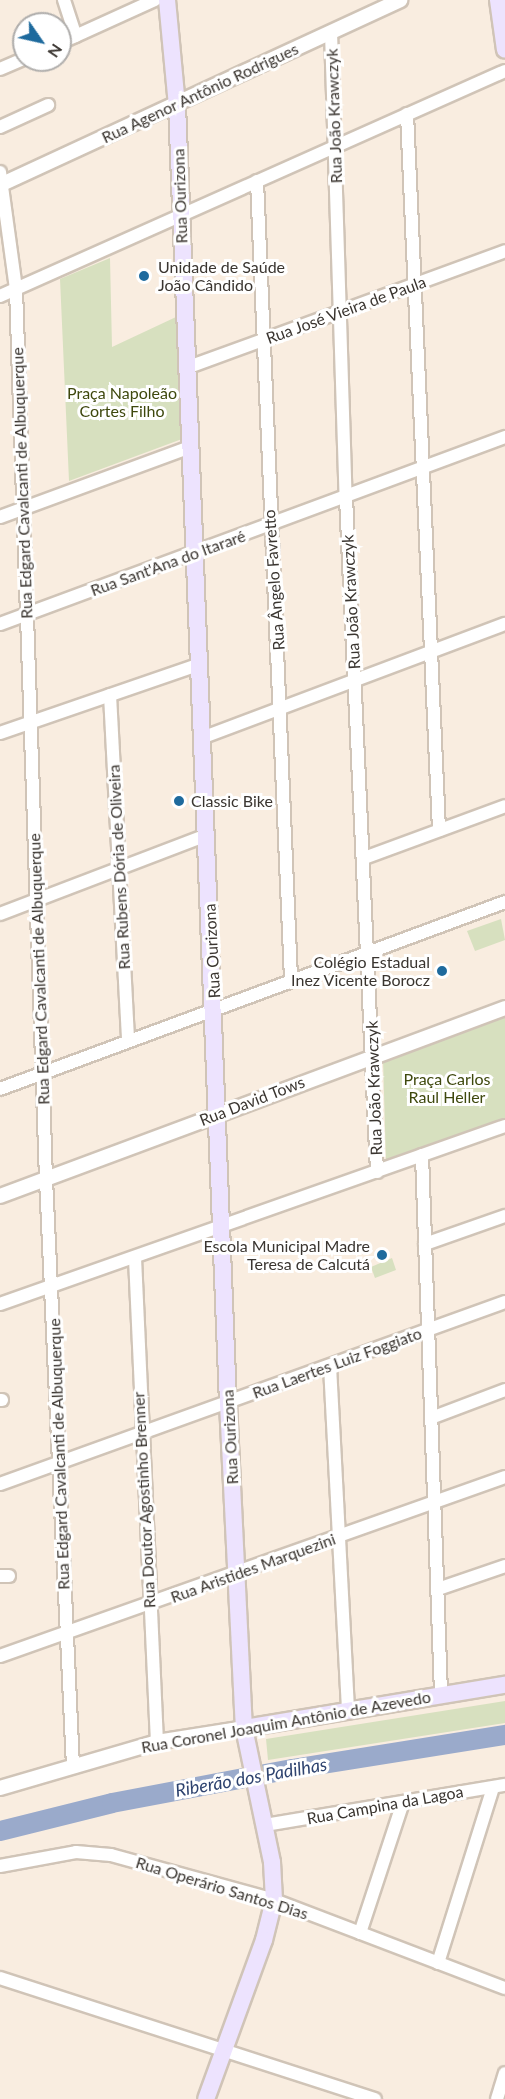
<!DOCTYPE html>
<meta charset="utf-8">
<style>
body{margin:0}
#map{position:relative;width:505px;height:2099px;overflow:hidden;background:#f9ede0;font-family:Lato,sans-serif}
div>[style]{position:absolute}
.green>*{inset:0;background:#d7e0bf}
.river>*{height:20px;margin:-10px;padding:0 10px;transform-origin:10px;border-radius:10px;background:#9aaacb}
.roads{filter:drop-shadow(2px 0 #d0c4b7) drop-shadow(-2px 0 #d0c4b7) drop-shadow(0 2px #d0c4b7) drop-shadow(0 -2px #d0c4b7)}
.minor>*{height:12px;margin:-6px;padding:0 6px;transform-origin:6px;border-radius:6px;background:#fff}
.tertiary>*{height:14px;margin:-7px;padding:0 7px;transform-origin:7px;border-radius:7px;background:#fff}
.secondary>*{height:16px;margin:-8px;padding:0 8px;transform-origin:8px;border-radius:8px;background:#ede3fe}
.dots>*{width:16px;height:16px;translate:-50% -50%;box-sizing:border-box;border:3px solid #fff;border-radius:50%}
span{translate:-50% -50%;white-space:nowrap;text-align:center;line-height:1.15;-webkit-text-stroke:6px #fff;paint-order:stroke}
.street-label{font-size:16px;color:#3a3530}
.poi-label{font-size:16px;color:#3a3530}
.left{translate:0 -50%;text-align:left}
.right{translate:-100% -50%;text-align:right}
.park-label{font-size:16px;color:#3e480d}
.water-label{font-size:18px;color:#2e436f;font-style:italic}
.north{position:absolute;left:12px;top:12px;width:60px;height:60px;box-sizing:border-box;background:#fff;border:2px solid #b0aeac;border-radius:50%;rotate:124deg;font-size:16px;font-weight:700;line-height:24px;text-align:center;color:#3a3530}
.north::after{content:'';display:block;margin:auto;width:21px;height:27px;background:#1e6a9d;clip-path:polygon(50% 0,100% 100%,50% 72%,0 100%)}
</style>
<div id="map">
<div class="green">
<i style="clip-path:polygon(110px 258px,112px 347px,176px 317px,182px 439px,69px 481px,60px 279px)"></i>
<i style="clip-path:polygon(501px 919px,505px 940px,475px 951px,467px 931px)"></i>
<i style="clip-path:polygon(505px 1016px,505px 1120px,386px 1163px,383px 1059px)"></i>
<i style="clip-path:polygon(392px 1258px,396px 1270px,375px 1278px,371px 1267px)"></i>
<i style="clip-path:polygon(505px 1701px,505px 1723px,268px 1760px,266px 1739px)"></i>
</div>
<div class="river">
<i style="left:0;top:1831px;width:115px;rotate:-14deg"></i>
<i style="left:112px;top:1803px;width:183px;rotate:-10.7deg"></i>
<i style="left:292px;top:1769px;width:216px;rotate:-9.1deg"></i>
</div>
<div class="roads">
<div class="minor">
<i style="left:64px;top:0;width:38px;rotate:72deg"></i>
<i style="left:331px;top:32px;width:465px;rotate:88.2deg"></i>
<i style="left:346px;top:497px;width:676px;rotate:87.37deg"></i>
<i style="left:60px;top:43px;width:104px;rotate:-24.4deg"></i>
<i style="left:0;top:69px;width:26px;rotate:-23deg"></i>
<i style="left:407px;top:114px;width:717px;rotate:87.44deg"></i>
<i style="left:0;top:127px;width:53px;rotate:-24.6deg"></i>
<i style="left:0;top:172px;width:118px;rotate:82.2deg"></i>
<i style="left:16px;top:289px;width:891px;rotate:88.07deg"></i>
<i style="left:46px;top:1179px;width:589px;rotate:87.37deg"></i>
<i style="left:257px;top:181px;width:799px;rotate:87.56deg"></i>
<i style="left:0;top:296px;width:553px;rotate:-24.02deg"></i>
<i style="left:186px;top:368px;width:340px;rotate:-20.1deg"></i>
<i style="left:0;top:517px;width:202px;rotate:-20.2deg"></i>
<i style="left:0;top:624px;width:539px;rotate:-20.32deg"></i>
<i style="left:110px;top:695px;width:345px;rotate:87deg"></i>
<i style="left:0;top:733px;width:212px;rotate:-19deg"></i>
<i style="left:204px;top:737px;width:322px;rotate:-20.6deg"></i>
<i style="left:364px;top:858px;width:150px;rotate:-20.2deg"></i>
<i style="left:0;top:914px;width:222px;rotate:-20.9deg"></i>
<i style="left:0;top:1089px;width:539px;rotate:-20.32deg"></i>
<i style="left:422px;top:1155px;width:540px;rotate:87.98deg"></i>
<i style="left:425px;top:1244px;width:85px;rotate:-19.3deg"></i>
<i style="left:135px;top:1258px;width:484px;rotate:87.4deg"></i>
<i style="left:0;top:1304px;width:535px;rotate:-19.42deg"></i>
<i style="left:330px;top:1366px;width:346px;rotate:87deg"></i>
<i style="left:0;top:1400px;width:2px"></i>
<i style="left:431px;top:1418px;width:79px;rotate:-20.7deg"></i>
<i style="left:0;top:1484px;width:537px;rotate:-19.82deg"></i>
<i style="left:0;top:1576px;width:9px"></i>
<i style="left:438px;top:1589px;width:71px;rotate:-18.9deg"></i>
<i style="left:0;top:1656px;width:536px;rotate:-19.52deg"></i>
<i style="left:265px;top:1825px;width:243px;rotate:-9.5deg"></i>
<i style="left:0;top:1866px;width:77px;rotate:-10.4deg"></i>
<i style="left:76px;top:1852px;width:35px;rotate:5deg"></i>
<i style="left:111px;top:1855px;width:169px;rotate:15.4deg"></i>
<i style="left:274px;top:1900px;width:247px;rotate:20.9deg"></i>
<i style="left:360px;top:1933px;width:138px;rotate:-71.8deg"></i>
<i style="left:438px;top:1963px;width:184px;rotate:-72.6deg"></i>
<i style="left:0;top:1978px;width:394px;rotate:17.9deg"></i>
<i style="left:497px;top:2099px;width:27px;rotate:-73deg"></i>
</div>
<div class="tertiary">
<i style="left:0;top:185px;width:441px;rotate:-24.8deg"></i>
<i style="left:0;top:1196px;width:539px;rotate:-20.42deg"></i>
<i style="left:0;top:1788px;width:164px;rotate:-16.3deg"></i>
<i style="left:157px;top:1742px;width:88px;rotate:-9.1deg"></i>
</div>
<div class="secondary">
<i style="left:167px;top:0;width:105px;rotate:84.6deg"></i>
<i style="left:177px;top:105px;width:1299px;rotate:87.75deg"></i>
<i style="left:228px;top:1403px;width:325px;rotate:87.2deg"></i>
<i style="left:244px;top:1728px;width:137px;rotate:78.2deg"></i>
<i style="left:272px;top:1862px;width:38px;rotate:87deg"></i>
<i style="left:274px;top:1900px;width:41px;rotate:104deg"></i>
<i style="left:264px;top:1940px;width:169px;rotate:110deg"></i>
<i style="left:498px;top:0;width:50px;rotate:82deg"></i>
<i style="left:244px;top:1728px;width:265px;rotate:-9.4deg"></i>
</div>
</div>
<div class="dots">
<i style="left:144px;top:276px;background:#1e6a9d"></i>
<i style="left:179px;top:801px;background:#1e6a9d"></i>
<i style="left:442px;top:971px;background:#1e6a9d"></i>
<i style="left:382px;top:1255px;background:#1e6a9d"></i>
</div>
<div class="street-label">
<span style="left:200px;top:93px;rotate:-25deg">Rua Agenor Antônio Rodrigues</span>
<span style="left:334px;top:116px;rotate:-92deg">Rua João Krawczyk</span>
<span style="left:180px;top:196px;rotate:-92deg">Rua Ourizona</span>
<span style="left:346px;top:310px;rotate:-20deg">Rua José Vieira de Paula</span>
<span style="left:22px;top:483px;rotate:-92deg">Rua Edgard Cavalcanti de Albuquerque</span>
<span style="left:168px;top:563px;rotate:-20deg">Rua Sant'Ana do Itararé</span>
<span style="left:274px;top:580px;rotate:-94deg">Rua Ângelo Favretto</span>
<span style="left:351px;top:602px;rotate:-93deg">Rua João Krawczyk</span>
<span style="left:119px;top:867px;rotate:-93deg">Rua Rubens Dória de Oliveira</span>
<span style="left:212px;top:951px;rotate:-93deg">Rua Ourizona</span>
<span style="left:39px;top:969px;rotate:-92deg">Rua Edgard Cavalcanti de Albuquerque</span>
<span style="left:374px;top:1088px;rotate:-92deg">Rua João Krawczyk</span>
<span style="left:252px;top:1101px;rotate:-21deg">Rua David Tows</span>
<span style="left:337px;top:1363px;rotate:-20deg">Rua Laertes Luiz Foggiato</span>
<span style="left:230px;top:1437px;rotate:-93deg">Rua Ourizona</span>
<span style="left:59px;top:1454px;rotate:-92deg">Rua Edgard Cavalcanti de Albuquerque</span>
<span style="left:144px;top:1500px;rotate:-93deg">Rua Doutor Agostinho Brenner</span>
<span style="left:253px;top:1568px;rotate:-20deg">Rua Aristides Marquezini</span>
<span style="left:286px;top:1722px;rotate:-10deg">Rua Coronel Joaquim Antônio de Azevedo</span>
<span style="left:385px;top:1805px;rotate:-10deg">Rua Campina da Lagoa</span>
<span style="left:222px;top:1888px;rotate:17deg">Rua Operário Santos Dias</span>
</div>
<div class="poi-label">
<span class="left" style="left:158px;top:276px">Unidade de Saúde<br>João Cândido</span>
<span class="left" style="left:191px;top:801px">Classic Bike</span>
<span class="right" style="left:430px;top:971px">Colégio Estadual<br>Inez Vicente Borocz</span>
<span class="right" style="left:370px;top:1255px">Escola Municipal Madre<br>Teresa de Calcutá</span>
</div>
<div class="park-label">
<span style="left:122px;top:402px">Praça Napoleão<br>Cortes Filho</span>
<span style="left:447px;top:1088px">Praça Carlos<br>Raul Heller</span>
</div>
<div class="water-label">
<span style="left:251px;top:1777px;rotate:-10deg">Riberão dos Padilhas</span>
</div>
<div class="north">N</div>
</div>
